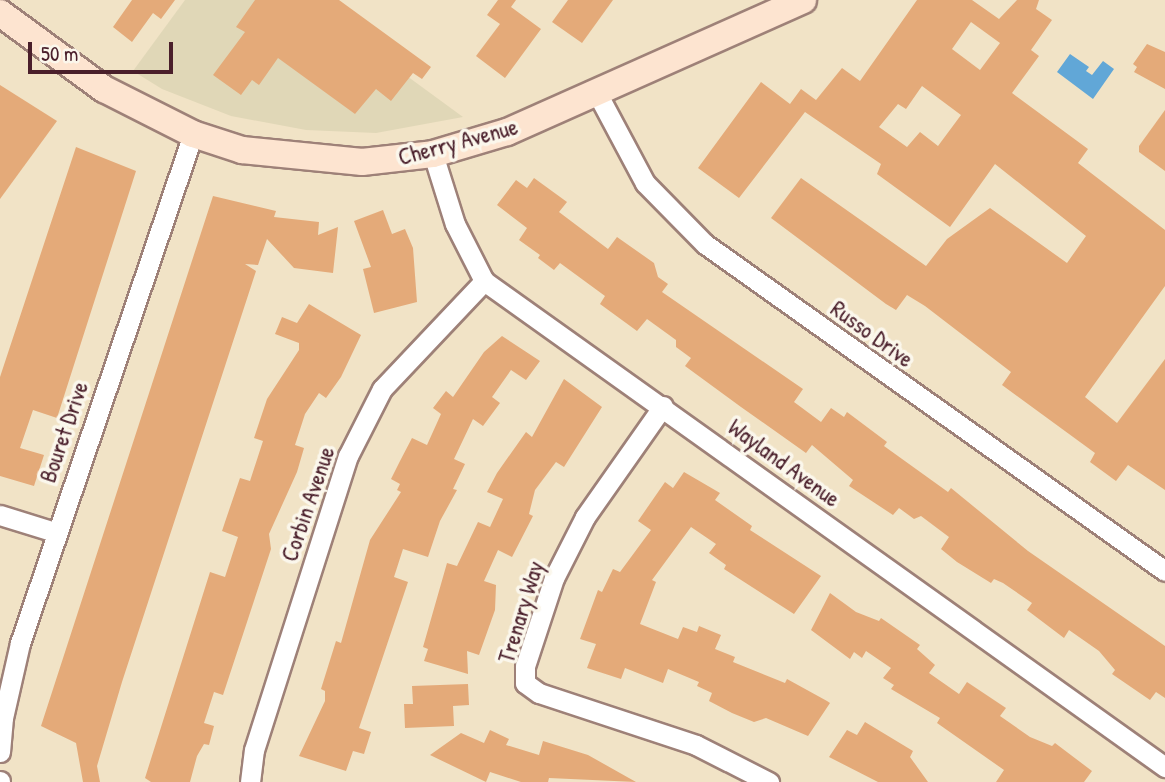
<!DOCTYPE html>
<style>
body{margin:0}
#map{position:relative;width:1165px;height:782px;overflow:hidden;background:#f1e3c6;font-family:"Patrick Hand",sans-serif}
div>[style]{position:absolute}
.built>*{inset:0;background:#e0d7b7}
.water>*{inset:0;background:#61a7d7}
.building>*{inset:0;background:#e4aa79}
.roads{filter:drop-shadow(2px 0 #9e8178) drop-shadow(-2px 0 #9e8178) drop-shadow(0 2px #9e8178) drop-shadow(0 -2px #9e8178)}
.street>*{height:19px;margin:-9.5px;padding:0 9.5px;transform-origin:9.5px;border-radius:9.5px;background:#fff}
.secondary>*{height:26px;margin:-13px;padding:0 13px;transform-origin:13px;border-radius:13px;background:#fde4d0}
span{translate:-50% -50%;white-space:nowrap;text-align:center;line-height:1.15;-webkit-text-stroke:7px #fbf7ec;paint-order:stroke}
.street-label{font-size:23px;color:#4a1f2b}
.scale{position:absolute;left:28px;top:42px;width:145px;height:32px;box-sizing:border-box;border:4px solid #4a1f2b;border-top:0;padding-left:9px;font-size:21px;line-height:24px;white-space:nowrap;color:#4a1f2b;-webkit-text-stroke:5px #fbf7ec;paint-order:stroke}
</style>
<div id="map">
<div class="built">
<i style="clip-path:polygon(185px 0,303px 0,463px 117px,376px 133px,306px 130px,231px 116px,162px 89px,133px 71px)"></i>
</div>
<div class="water">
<i style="clip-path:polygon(1070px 54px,1089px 67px,1086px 71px,1092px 75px,1103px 61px,1114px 69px,1093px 99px,1057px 72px)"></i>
</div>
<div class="building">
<i style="clip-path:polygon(132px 0,175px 0,161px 19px,153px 13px,132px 42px,113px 27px)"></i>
<i style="clip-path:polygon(255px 0,339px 0,431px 67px,422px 79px,413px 73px,391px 101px,376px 89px,355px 114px,278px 58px,259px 85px,252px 80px,241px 95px,213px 75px,245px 32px,236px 27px)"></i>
<i style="clip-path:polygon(498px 0,516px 0,511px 7px,541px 29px,505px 78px,476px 56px,500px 24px,487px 15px)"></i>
<i style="clip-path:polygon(568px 0,613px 0,582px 43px,552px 22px)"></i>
<i style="clip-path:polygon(evenodd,917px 0,972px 0,999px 19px,1017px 0,1039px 0,1036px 9px,1052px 20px,1031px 50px,1039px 56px,1012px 93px,1088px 149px,1078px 163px,1165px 230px,1165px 286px,1085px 397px,1117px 423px,1165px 359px,1165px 490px,1128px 465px,1116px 481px,1090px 462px,1095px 453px,1002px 385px,1011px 372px,925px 306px,907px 295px,896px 310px,886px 304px,771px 218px,801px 178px,926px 266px,947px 239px,990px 208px,1067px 263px,1086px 236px,995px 164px,950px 227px,877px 174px,881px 164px,805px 112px,739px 198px,698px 168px,761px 82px,790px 104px,801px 89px,816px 100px,842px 68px,860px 81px,917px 0,971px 22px,1000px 43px,980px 70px,952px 49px,971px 22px,917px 0,922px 86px,961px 115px,938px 146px,920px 132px,907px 147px,879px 127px,898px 104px,906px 109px,922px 86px)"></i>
<i style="clip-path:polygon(1147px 44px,1165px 52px,1165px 89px,1134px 72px,1137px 67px,1133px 64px)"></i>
<i style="clip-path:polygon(0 85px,57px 121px,0 199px)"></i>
<i style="clip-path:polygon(1165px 110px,1165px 171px,1139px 152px,1139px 146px)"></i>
<i style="clip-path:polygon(76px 147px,136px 171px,57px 418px,33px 410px,20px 448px,44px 455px,34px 486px,0 476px,0 377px)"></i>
<i style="clip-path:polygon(534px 178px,567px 202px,559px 212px,608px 249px,617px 237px,654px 263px,658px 277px,668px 284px,662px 292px,803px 389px,794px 402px,821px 422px,831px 408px,844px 417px,847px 412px,887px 442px,884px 446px,948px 492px,951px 488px,1028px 551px,1165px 646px,1165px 698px,1156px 692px,1150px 700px,1112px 674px,1115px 670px,1099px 651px,1069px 630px,1064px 638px,1027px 610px,1032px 603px,1003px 583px,994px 579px,991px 583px,957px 562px,941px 549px,949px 537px,921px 516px,914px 519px,899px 508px,893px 515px,849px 486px,853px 480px,812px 445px,806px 453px,741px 407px,685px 366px,691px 358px,676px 347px,676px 340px,647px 319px,637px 331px,600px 304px,605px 296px,560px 263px,554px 270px,538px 258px,540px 255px,519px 240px,527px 228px,497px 205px,516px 180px,527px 188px)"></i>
<i style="clip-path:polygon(213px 196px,276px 211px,274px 217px,319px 222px,318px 235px,338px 227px,333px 273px,294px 268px,267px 239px,258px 265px,245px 264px,256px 271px,122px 682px,97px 766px,100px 782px,83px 782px,76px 743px,41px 726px)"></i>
<i style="clip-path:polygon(383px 210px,392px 234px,405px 229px,413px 248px,417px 302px,374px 313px,363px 269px,371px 267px,354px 221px)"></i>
<i style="clip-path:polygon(309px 304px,361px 335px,341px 377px,326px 398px,319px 393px,305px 414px,295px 445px,304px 448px,297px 472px,269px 534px,271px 549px,223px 695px,214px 692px,204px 723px,214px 726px,209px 745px,204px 744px,197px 756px,190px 782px,151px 782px,145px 778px,210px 572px,225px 577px,238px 537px,222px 531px,225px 522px,240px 478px,250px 481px,263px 441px,254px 438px,267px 399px,299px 350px,299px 343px,275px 334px,282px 317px,297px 323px)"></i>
<i style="clip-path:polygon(502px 336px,540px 361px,526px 380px,511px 370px,492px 397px,500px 403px,483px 426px,473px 419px,454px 459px,465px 464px,453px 489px,457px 490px,440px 521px,428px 557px,403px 549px,394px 577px,408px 582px,359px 728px,371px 732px,364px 754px,353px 751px,346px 771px,299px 756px,325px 701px,325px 691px,321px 689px,336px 641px,341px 643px,370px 540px,401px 492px,397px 490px,400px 484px,391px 479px,400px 461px,412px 438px,427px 445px,441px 414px,433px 408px,446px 391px,453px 397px,484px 352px)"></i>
<i style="clip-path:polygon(564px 379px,602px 407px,564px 467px,556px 462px,535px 490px,529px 514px,533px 516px,512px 557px,498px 550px,484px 581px,496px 585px,495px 610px,479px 655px,467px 651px,468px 674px,424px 661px,428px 649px,423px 647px,447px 563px,457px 566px,478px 522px,490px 527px,503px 499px,487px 492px,497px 473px,526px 432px,532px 437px)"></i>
<i style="clip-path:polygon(684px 472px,720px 493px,715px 500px,752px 526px,750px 530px,821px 576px,794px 614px,724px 569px,726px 565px,709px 553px,716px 544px,691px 527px,652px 580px,656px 582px,640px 624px,678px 639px,683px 627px,697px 632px,699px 626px,721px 635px,715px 649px,735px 657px,733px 662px,785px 683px,787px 679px,827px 701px,830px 703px,808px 736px,766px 718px,754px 722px,732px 713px,709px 701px,712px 693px,697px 686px,699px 682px,668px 669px,663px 683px,625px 668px,621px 679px,587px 668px,596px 644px,580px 639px,598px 590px,602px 592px,613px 569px,620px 572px,651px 530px,638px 521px,665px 482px,673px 488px)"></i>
<i style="clip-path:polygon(830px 593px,856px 612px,879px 621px,881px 618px,920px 645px,917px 649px,935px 665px,929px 673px,959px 694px,967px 682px,1006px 708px,1000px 716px,1030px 737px,1052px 746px,1055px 743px,1092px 771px,1084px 782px,996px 782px,1004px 770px,937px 723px,940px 718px,891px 689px,894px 685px,883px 678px,891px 668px,866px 651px,862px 658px,854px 652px,850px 659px,811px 630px)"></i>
<i style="clip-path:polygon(468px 684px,469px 705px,453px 706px,454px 726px,405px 728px,404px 704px,413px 704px,412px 686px)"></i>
<i style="clip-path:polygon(865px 722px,913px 751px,910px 757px,928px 782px,878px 782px,829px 757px,847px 730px,857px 735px)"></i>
<i style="clip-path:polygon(490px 730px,509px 739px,506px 745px,539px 755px,543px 741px,588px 755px,636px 782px,549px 778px,548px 782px,521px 782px,490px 772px,486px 782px,430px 755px,461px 733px,484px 743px)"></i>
</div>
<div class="roads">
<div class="street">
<i style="left:597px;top:93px;width:102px;rotate:61.9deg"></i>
<i style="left:645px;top:183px;width:86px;rotate:45.5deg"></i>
<i style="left:705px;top:244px;width:564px;rotate:35.41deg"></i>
<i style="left:433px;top:154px;width:73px;rotate:72.6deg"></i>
<i style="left:455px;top:224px;width:64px;rotate:63deg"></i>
<i style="left:484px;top:281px;width:837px;rotate:35.51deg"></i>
<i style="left:663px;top:406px;width:136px;rotate:125.1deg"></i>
<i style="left:585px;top:517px;width:68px;rotate:116.9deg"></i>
<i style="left:554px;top:578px;width:93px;rotate:108.2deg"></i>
<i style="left:525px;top:666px;width:17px;rotate:90deg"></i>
<i style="left:525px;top:683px;width:17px;rotate:36deg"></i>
<i style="left:539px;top:693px;width:165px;rotate:18.3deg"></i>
<i style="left:696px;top:745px;width:82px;rotate:26.9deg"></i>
<i style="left:0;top:515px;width:58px;rotate:17.2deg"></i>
<i style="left:0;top:752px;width:34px;rotate:-85deg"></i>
<i style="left:3px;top:718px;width:77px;rotate:-77.2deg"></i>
<i style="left:20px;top:643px;width:538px;rotate:-71.23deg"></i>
<i style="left:0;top:781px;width:1px;rotate:90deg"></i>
<i style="left:250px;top:782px;width:32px;rotate:-83deg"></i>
<i style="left:254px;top:750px;width:309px;rotate:-72.3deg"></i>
<i style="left:348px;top:456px;width:75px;rotate:-63.1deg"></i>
<i style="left:382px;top:389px;width:149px;rotate:-46.6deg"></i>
</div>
<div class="secondary">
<i style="left:0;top:13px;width:129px;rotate:36.2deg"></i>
<i style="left:104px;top:89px;width:100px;rotate:26.8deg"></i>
<i style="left:193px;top:134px;width:52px;rotate:18.1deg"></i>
<i style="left:242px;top:150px;width:121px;rotate:5.7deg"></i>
<i style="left:362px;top:162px;width:71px;rotate:-6.4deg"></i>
<i style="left:433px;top:154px;width:77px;rotate:-16.6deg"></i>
<i style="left:507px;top:132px;width:324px;rotate:-24deg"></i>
</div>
</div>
<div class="street-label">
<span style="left:458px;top:142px;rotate:-15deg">Cherry Avenue</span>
<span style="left:872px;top:334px;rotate:36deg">Russo Drive</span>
<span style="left:64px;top:432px;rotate:-71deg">Bouret Drive</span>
<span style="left:784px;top:463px;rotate:36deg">Wayland Avenue</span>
<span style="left:308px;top:504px;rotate:-71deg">Corbin Avenue</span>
<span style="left:521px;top:612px;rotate:-73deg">Trenary Way</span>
</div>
<div class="scale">50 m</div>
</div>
